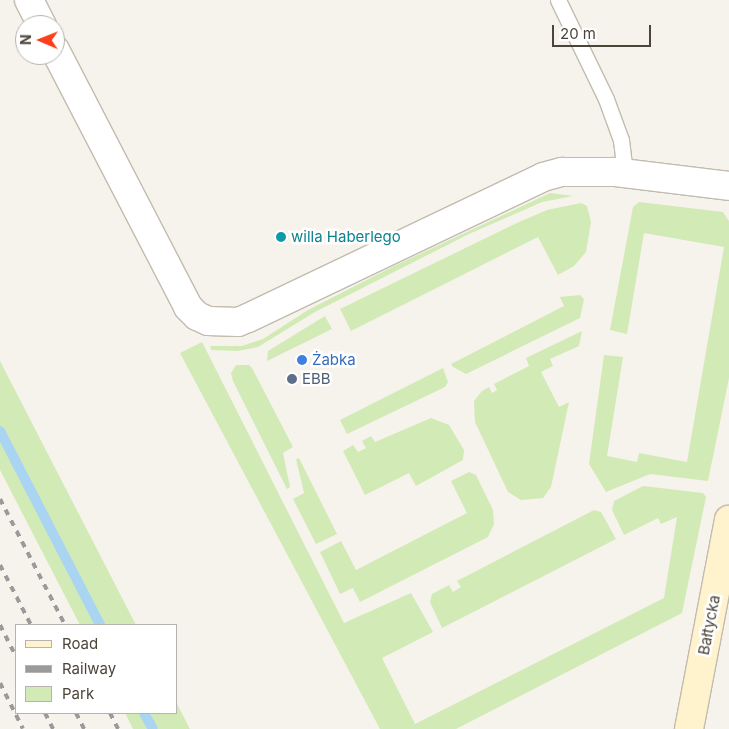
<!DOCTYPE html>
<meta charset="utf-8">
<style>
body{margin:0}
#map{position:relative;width:729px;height:729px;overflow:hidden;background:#f6f3ec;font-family:Inter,sans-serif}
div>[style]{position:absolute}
.green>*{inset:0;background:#d2eab5}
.stream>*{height:10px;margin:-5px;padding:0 5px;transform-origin:5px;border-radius:5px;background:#a9d4f2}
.roads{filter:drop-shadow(1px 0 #c2bbae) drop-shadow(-1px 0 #c2bbae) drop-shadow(0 1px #c2bbae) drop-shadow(0 -1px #c2bbae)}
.lane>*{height:15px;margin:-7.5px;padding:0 7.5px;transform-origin:7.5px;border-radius:7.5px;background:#fff}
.street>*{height:28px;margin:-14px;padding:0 14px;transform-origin:14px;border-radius:14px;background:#fff}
.secondary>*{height:28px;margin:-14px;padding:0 14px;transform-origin:14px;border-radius:14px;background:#fff3cd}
.rail>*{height:4px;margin-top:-2px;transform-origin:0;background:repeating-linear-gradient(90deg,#9a9a9a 0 6px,transparent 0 12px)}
.dots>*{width:14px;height:14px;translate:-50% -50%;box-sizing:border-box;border:2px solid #fff;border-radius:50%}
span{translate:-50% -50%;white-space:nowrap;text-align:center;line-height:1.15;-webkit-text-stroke:5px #fff;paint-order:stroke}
.culture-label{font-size:15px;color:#0d838f}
.left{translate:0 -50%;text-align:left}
.shop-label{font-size:15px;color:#366cbe}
.service-label{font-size:15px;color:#4e5e75}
.street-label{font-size:15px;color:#4b4439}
.legend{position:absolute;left:15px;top:624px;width:162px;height:90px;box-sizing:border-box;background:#fff;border:1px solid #b7b4b0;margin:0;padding:6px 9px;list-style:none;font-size:15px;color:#4b4439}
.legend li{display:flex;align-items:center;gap:10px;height:25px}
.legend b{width:25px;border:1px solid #b7b4b0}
.north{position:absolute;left:15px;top:15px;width:50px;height:50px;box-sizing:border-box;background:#fff;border:1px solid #b7b4b0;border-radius:50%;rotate:271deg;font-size:14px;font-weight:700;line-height:20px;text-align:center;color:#4b4439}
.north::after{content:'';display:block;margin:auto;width:18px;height:22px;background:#fc3f1d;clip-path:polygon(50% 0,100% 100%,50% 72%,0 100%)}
.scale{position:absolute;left:552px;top:25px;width:99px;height:22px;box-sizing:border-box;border:2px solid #4b4439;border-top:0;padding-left:6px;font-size:15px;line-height:18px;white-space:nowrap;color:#4b4439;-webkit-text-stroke:4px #fff;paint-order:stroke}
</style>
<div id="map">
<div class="green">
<i style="clip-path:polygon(550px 193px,573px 196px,542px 202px,469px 234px,315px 312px,258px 347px,237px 351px,211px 350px,210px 346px,242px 346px,263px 339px,308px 310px,392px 267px)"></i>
<i style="clip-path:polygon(639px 202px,723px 212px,729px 221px,729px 378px,708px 481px,650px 474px,606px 492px,589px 464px,604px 355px,623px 357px,607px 456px,637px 462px,639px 453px,687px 462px,724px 247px,644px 233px,627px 334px,610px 330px,633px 207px)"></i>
<i style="clip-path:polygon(581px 203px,587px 206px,591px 222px,586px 252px,574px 266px,558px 275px,538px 237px,351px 331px,340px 309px,519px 222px,547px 210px)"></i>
<i style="clip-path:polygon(580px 295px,584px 299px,580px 318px,466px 374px,453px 367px,451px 364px,564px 306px,560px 297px)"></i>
<i style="clip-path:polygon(325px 316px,332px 329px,267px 361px,268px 351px)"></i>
<i style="clip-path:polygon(582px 331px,579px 346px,550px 359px,553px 366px,541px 372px,559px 407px,569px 402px,551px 487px,543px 498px,521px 500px,508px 492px,475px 422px,474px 401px,482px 391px,489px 387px,492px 393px,497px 390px,494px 384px,529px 366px,526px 358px)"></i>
<i style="clip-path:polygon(202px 342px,344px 623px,411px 593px,433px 632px,382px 658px,415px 724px,664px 598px,677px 517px,661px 524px,658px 518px,624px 535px,612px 510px,614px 501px,643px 486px,703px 493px,706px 497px,682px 613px,456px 729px,380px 729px,180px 353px)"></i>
<i style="clip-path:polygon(0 361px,136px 625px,80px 625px,0 470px)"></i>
<i style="clip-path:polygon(236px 365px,249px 365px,252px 368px,293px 447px,283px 453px,290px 487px,287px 489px,233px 381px,231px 373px)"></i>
<i style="clip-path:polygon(443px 368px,448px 382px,445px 387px,347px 434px,340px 420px)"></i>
<i style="clip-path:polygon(431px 418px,449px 425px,464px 450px,463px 460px,416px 486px,409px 473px,365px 495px,343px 451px,353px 445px,358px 452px,366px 448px,362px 441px,371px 436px,375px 442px)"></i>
<i style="clip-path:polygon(299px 458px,337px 534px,316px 544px,293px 499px,304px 493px,296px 459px)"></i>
<i style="clip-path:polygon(469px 472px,476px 475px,493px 510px,494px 524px,488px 537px,360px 602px,353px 588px,340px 594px,320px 552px,341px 541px,356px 570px,467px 513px,451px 481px)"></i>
<i style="clip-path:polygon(594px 510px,601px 512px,616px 539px,442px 628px,430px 602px,432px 594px,449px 585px,453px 592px,461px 587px,457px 581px)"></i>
<i style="clip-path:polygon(176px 702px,190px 729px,133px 729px,125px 713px,176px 713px)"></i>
</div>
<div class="stream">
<i style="left:0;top:431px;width:218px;rotate:62.7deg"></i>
<i style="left:144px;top:713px;width:18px;rotate:61deg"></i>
</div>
<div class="roads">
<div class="lane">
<i style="left:558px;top:0;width:110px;rotate:64.1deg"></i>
<i style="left:606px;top:99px;width:44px;rotate:69.9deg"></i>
<i style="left:621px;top:140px;width:33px;rotate:83deg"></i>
</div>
<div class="street">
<i style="left:29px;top:0;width:28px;rotate:63deg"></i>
<i style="left:55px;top:50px;width:289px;rotate:62.6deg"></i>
<i style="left:188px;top:307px;width:13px;rotate:45deg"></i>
<i style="left:197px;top:316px;width:12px;rotate:24deg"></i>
<i style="left:208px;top:321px;width:30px;rotate:2deg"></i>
<i style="left:238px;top:322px;width:11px;rotate:-22deg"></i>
<i style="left:248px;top:318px;width:327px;rotate:-25.5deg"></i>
<i style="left:543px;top:177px;width:20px;rotate:-15deg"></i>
<i style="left:562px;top:172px;width:53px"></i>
<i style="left:615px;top:172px;width:115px;rotate:7deg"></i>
</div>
<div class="secondary">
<i style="left:689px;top:729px;width:213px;rotate:-79.2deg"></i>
</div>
</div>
<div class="rail">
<i style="left:0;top:499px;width:142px;rotate:62.7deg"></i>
<i style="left:0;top:565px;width:68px;rotate:62.7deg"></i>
<i style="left:0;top:625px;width:36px;rotate:63deg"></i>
<i style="left:0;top:683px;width:51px;rotate:63.4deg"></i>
<i style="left:45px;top:713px;width:18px;rotate:63deg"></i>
<i style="left:76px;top:713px;width:18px;rotate:63deg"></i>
<i style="left:110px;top:713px;width:18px;rotate:63deg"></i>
</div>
<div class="dots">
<i style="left:281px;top:237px;background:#0f9aa8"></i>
<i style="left:302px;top:360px;background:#3f7fe0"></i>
<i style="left:292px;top:379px;background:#5c6f8a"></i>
</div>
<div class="culture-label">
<span class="left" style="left:291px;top:237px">willa Haberlego</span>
</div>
<div class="shop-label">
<span class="left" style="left:312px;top:360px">Żabka</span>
</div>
<div class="service-label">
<span class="left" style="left:302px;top:379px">EBB</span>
</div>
<div class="street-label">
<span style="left:709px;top:625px;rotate:-79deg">Bałtycka</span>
</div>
<ul class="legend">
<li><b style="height:6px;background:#fff3cd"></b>Road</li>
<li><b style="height:6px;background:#9a9a9a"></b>Railway</li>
<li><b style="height:14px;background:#d2eab5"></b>Park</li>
</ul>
<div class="north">N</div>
<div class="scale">20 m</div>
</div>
